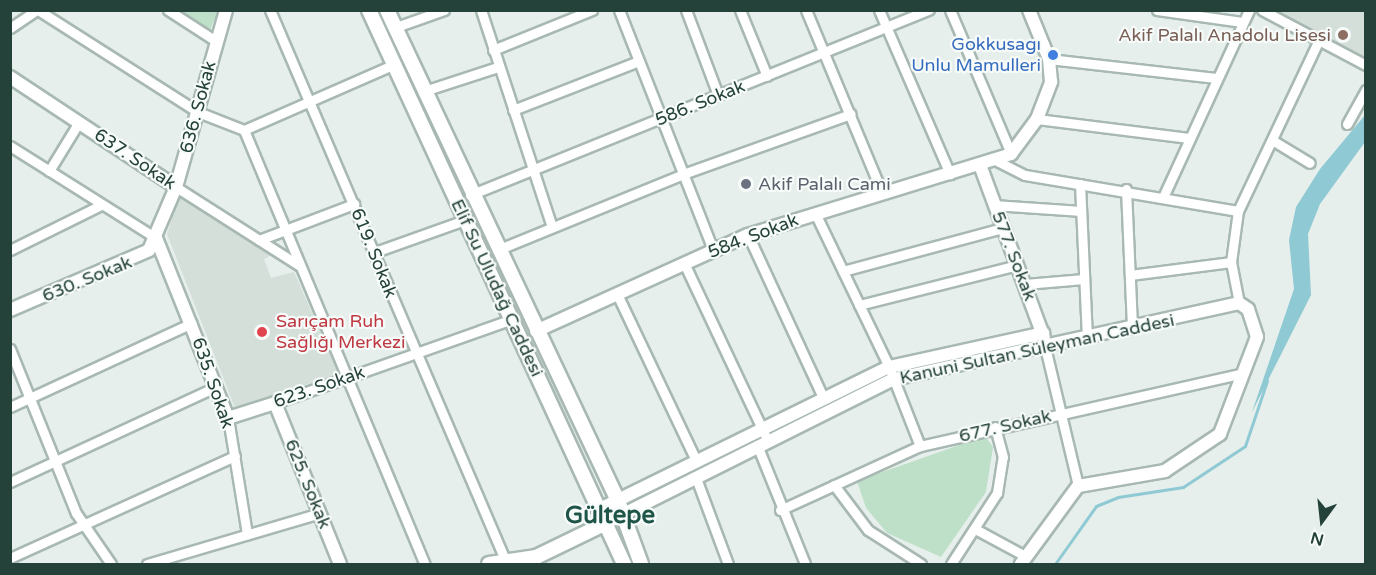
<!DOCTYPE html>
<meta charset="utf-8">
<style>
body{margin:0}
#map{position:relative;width:1376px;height:575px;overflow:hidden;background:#e6efeb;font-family:"Varela Round",sans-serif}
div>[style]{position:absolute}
.built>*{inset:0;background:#d4dfda}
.green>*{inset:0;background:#bfe0c8}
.water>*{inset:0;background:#8ec9d4}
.stream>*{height:3px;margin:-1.5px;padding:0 1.5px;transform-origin:1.5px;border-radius:1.5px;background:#8ec9d4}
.roads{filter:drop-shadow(2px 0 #a8b8b2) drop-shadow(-2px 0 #a8b8b2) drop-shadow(0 2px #a8b8b2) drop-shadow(0 -2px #a8b8b2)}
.minor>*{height:9px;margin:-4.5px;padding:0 4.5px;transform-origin:4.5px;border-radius:4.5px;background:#fff}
.tertiary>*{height:12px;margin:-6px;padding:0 6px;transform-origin:6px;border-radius:6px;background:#fff}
.secondary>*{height:14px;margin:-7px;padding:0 7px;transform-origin:7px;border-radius:7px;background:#fff}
.dots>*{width:16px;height:16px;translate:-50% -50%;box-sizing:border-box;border:3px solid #f7fbf9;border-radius:50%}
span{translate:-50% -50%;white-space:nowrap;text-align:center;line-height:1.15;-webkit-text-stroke:4.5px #f7fbf9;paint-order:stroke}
.education-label{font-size:18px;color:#785e54}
.right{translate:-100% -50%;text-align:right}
.shop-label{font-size:18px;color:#366cbe}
.street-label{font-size:18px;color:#24423a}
.worship-label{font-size:18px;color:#5b616d}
.left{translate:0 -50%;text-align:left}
.health-label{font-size:18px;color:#be3a42}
.district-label{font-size:24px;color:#1f5548;font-weight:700}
.frame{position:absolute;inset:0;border:12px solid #24423a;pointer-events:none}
.north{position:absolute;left:1292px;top:491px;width:60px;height:60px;-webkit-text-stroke:4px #f7fbf9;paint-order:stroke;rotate:195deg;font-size:16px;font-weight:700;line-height:24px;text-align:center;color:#24423a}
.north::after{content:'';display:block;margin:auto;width:21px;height:27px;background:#24423a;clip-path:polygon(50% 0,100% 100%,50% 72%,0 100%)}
</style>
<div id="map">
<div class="built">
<i style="clip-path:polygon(1277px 11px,1365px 11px,1365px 59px)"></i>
<i style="clip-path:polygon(180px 194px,275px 253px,264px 259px,271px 278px,294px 272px,339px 374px,235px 408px,167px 234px)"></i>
</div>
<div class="green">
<i style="clip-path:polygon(180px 11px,218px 11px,210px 30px)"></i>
<i style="clip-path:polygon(985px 436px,993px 447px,986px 492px,941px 557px,887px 533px,866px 508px,857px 481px)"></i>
</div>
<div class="water">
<i style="clip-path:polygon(1365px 115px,1365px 142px,1320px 204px,1308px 234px,1311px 295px,1252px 412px,1294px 289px,1289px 240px,1296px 207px,1320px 169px)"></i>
</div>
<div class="stream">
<i style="left:1055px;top:564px;width:71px;rotate:-54.7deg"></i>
<i style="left:1096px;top:506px;width:24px;rotate:-22deg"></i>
<i style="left:1118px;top:497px;width:66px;rotate:-8.7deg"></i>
<i style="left:1183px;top:487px;width:74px;rotate:-33.5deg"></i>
<i style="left:1245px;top:446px;width:69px;rotate:-71.3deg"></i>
</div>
<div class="roads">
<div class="minor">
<i style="left:38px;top:10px;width:190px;rotate:32.5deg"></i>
<i style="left:198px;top:112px;width:49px;rotate:21.4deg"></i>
<i style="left:244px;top:130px;width:163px;rotate:-23.6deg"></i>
<i style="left:168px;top:10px;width:57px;rotate:32.9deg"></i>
<i style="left:270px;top:10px;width:600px;rotate:66.85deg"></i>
<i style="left:481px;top:10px;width:228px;rotate:71.9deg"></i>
<i style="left:619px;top:10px;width:258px;rotate:68.6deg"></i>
<i style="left:686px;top:10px;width:91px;rotate:69.4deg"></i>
<i style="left:740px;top:10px;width:71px;rotate:67.8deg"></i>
<i style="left:806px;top:10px;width:198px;rotate:67.4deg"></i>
<i style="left:879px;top:10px;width:179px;rotate:66.6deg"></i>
<i style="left:950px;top:10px;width:156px;rotate:67deg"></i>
<i style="left:1157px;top:10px;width:86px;rotate:8deg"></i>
<i style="left:1262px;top:10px;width:118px;rotate:27.9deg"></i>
<i style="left:396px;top:27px;width:51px;rotate:-19.5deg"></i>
<i style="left:10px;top:28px;width:32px;rotate:-34deg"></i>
<i style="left:493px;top:50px;width:107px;rotate:-22deg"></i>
<i style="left:1049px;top:59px;width:168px;rotate:6.5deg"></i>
<i style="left:424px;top:91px;width:78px;rotate:-18deg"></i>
<i style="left:513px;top:110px;width:135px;rotate:-21.3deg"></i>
<i style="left:1037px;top:119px;width:153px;rotate:7.1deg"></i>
<i style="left:1347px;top:124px;width:39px;rotate:-61deg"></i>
<i style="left:244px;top:130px;width:470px;rotate:67.4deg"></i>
<i style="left:1272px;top:140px;width:44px;rotate:31.2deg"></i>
<i style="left:10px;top:146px;width:173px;rotate:32.2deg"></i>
<i style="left:997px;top:161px;width:31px;rotate:27deg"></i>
<i style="left:1025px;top:175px;width:216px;rotate:9.6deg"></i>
<i style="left:49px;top:171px;width:57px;rotate:-58.5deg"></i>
<i style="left:1080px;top:184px;width:154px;rotate:87.4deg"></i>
<i style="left:176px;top:187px;width:147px;rotate:32.5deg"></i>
<i style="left:1126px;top:189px;width:140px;rotate:87.5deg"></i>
<i style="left:470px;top:195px;width:495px;rotate:-22deg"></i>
<i style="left:1164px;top:195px;width:204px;rotate:-65.3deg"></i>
<i style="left:994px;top:205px;width:87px;rotate:3.9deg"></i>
<i style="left:815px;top:213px;width:171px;rotate:64.3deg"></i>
<i style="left:889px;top:367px;width:85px;rotate:68.6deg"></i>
<i style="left:748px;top:235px;width:179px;rotate:65.2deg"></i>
<i style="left:259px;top:240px;width:102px;rotate:-20.8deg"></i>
<i style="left:10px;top:250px;width:102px;rotate:-26.3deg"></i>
<i style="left:497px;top:250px;width:201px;rotate:-22.2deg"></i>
<i style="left:683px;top:174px;width:178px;rotate:-19.7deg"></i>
<i style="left:375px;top:252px;width:96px;rotate:-19.6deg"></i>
<i style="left:684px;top:263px;width:190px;rotate:64.8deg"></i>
<i style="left:843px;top:271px;width:165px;rotate:-15.1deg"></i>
<i style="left:1130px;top:275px;width:102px;rotate:-7.3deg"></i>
<i style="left:1025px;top:284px;width:59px;rotate:-4.8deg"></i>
<i style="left:617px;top:294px;width:184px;rotate:64.6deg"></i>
<i style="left:1239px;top:303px;width:42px;rotate:-101deg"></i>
<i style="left:1231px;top:262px;width:51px;rotate:-82.2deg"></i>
<i style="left:1238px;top:211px;width:189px;rotate:-64.7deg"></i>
<i style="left:859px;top:305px;width:163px;rotate:-14.2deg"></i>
<i style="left:1045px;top:347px;width:143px;rotate:76.6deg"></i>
<i style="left:10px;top:349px;width:177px;rotate:68.1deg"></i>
<i style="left:76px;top:513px;width:62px;rotate:55.5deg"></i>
<i style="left:275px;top:403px;width:251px;rotate:-19.5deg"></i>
<i style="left:10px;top:407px;width:200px;rotate:-24.8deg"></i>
<i style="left:228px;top:418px;width:118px;rotate:80.7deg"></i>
<i style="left:757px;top:445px;width:128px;rotate:68deg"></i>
<i style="left:696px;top:478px;width:92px;rotate:69.6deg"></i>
<i style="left:10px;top:482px;width:227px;rotate:-24.8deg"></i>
<i style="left:834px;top:485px;width:56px;rotate:52.9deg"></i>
<i style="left:868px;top:530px;width:63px;rotate:32.7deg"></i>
<i style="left:780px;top:510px;width:154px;rotate:-24.6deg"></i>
<i style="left:920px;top:446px;width:328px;rotate:-12.7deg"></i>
<i style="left:977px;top:530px;width:55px;rotate:28.4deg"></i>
<i style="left:10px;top:558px;width:247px;rotate:-24.4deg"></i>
<i style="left:147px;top:564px;width:180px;rotate:-16.4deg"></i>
<i style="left:951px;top:564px;width:85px;rotate:-57.1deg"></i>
<i style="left:997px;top:493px;width:36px;rotate:-81deg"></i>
<i style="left:1003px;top:457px;width:31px;rotate:-105deg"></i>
</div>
<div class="tertiary">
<i style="left:10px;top:77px;width:199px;rotate:33.5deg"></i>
<i style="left:980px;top:165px;width:184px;rotate:69.7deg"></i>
<i style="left:156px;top:238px;width:194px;rotate:68.2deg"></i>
<i style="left:228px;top:418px;width:49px;rotate:-17.7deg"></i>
<i style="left:275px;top:403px;width:174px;rotate:68deg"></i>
<i style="left:10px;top:310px;width:151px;rotate:-23.3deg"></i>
<i style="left:149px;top:250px;width:69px;rotate:-66.8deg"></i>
<i style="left:176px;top:187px;width:184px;rotate:-74.2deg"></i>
<i style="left:536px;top:331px;width:233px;rotate:-24.4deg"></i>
<i style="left:748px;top:235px;width:275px;rotate:-17.1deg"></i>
<i style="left:1011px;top:154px;width:44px;rotate:-53.4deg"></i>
<i style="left:1037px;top:119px;width:40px;rotate:-69deg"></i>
<i style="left:1051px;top:82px;width:23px;rotate:-95deg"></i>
<i style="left:1049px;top:59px;width:53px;rotate:-112.2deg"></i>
<i style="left:600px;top:509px;width:322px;rotate:-26.2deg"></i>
<i style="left:889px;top:367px;width:158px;rotate:-12.4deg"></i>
<i style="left:606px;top:523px;width:322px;rotate:-26.6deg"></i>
<i style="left:894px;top:379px;width:353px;rotate:-12.4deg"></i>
<i style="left:1239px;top:303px;width:11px;rotate:34deg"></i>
<i style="left:1248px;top:309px;width:29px;rotate:72deg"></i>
<i style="left:1257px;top:337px;width:104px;rotate:110.9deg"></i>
<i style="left:1220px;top:434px;width:66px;rotate:146.1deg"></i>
<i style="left:1165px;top:471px;width:88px;rotate:170.2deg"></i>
<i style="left:1078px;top:486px;width:97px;rotate:126.2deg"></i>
</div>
<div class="secondary">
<i style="left:369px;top:10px;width:610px;rotate:65.28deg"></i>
<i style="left:387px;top:10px;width:543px;rotate:64.8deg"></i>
<i style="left:618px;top:501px;width:67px;rotate:69.9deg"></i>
<i style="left:489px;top:564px;width:48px;rotate:-8.5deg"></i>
<i style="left:536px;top:557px;width:78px;rotate:-25.9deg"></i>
</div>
</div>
<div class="dots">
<i style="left:1343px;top:35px;background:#8d6e63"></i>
<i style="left:1053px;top:55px;background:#3f7fe0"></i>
<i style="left:746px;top:184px;background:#6b7280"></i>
<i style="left:262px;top:332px;background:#e0444e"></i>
</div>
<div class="education-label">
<span class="right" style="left:1331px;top:35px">Akif Palalı Anadolu Lisesi</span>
</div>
<div class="shop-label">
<span class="right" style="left:1041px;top:55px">Gokkusagı<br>Unlu Mamulleri</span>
</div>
<div class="street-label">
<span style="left:700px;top:103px;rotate:-22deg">586. Sokak</span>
<span style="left:198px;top:107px;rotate:-75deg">636. Sokak</span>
<span style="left:135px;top:159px;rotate:34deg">637. Sokak</span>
<span style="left:753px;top:236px;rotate:-21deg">584. Sokak</span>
<span style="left:374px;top:253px;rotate:68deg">619. Sokak</span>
<span style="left:1014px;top:256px;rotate:69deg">577. Sokak</span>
<span style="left:87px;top:279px;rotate:-22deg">630. Sokak</span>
<span style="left:497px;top:288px;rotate:65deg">Elif Su Uludağ Caddesi</span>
<span style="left:1037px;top:349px;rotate:-12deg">Kanuni Sultan Süleyman Caddesi</span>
<span style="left:213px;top:383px;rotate:71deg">635. Sokak</span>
<span style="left:319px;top:387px;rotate:-19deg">623. Sokak</span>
<span style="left:1005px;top:426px;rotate:-13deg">677. Sokak</span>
<span style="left:308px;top:484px;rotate:68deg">625. Sokak</span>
</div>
<div class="worship-label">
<span class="left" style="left:758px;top:184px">Akif Palalı Cami</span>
</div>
<div class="health-label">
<span class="left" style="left:276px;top:332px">Sarıçam Ruh<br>Sağlığı Merkezi</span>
</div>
<div class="district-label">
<span style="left:610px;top:516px">Gültepe</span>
</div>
<div class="frame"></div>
<div class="north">N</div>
</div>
